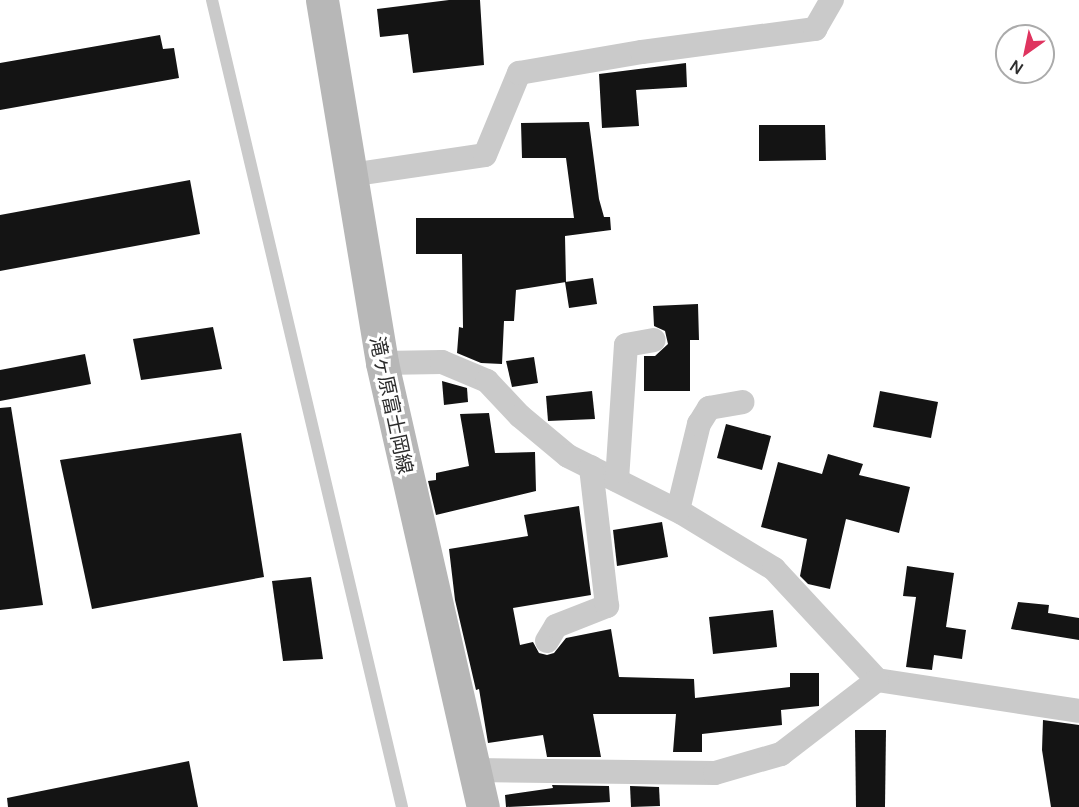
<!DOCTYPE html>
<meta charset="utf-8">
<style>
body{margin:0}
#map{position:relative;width:1079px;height:807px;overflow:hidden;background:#fff;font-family:Manrope,"Noto Sans JP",sans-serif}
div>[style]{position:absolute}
.building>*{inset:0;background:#141414}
.service>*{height:12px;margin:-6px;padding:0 6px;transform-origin:6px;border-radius:6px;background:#cacaca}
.minor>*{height:24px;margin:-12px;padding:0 12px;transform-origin:12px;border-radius:12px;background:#cacaca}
.secondary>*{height:33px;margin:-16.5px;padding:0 16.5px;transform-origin:16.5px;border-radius:16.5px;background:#b7b7b7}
span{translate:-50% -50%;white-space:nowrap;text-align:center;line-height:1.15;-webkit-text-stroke:6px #fff;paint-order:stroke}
.street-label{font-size:20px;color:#2d2d2d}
.north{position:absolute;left:995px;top:24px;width:60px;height:60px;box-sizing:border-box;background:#fff;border:2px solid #ababab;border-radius:50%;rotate:213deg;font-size:16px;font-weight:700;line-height:24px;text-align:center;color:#2d2d2d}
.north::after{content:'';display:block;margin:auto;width:21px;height:27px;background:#df345f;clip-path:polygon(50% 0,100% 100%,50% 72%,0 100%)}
</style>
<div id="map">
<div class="building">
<i style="clip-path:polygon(449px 0,480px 0,484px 65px,413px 73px,408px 34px,380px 37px,377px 9px)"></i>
<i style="clip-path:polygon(160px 35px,163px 49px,174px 48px,179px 78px,0 110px,0 63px)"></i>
<i style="clip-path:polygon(686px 63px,687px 87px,636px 90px,639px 126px,602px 128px,599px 74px)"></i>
<i style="clip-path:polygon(589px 122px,599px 199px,604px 217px,610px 217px,611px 230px,565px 236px,566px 282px,516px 290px,514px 321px,504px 321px,502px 364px,481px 363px,457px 353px,459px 327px,463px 328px,462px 254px,416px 254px,416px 218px,574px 218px,566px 158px,522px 158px,521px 123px)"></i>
<i style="clip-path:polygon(759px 125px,825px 125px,826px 160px,759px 161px)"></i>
<i style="clip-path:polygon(190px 180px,200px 234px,0 271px,0 215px)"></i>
<i style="clip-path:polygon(593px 278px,597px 304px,569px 308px,565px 282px)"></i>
<i style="clip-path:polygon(698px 304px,699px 340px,690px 340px,690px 391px,644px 391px,644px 356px,655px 356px,668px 344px,665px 331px,654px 326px,653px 306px)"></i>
<i style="clip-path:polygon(213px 327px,222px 369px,141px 380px,133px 339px)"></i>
<i style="clip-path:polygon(85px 354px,91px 384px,0 401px,0 370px)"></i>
<i style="clip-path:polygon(534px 357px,538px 383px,512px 387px,506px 361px)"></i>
<i style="clip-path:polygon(442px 381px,467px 388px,468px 402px,444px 405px)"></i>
<i style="clip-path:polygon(592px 391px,595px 419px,548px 421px,546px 396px)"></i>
<i style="clip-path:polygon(880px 391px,938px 402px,931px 438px,873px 427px)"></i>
<i style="clip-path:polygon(11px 407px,43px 605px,0 610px,0 408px)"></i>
<i style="clip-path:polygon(489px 413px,495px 453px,535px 452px,536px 491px,436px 515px,428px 481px,436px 480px,436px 473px,469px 466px,460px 414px)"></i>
<i style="clip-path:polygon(726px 424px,771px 436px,762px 470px,717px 458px)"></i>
<i style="clip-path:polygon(241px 433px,264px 577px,92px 609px,60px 460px)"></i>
<i style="clip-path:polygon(828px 454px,863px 464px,859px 475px,910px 487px,899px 533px,846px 519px,830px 589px,808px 584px,800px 576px,807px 539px,761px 527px,778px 462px,822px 474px)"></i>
<i style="clip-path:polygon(579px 506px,591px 595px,513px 608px,520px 645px,533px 642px,539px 653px,547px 655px,554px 653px,566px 638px,611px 629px,619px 677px,694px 679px,695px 698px,790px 687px,790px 673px,819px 673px,819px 706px,781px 710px,782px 725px,702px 734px,702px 752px,673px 752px,676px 714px,593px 714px,601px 757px,547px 757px,543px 735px,488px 743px,479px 689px,476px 690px,455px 600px,449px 549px,528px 536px,524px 515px)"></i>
<i style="clip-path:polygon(662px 522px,668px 557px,617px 566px,613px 530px)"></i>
<i style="clip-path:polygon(907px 566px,954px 573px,946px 627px,966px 630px,962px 659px,934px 655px,932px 670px,906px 667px,916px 597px,903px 596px)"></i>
<i style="clip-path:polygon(311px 577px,323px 659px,283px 661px,272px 581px)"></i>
<i style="clip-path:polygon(1018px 602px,1049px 605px,1048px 613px,1079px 618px,1079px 640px,1011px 629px)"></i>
<i style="clip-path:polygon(773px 610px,777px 647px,713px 654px,709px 617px)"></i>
<i style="clip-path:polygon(1043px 720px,1079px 725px,1079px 807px,1051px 807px,1042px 750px)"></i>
<i style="clip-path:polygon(855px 730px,886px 730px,885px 807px,856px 807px)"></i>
<i style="clip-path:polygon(189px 761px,198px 807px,8px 807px,7px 798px)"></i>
<i style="clip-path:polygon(552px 785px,609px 786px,610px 802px,506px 807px,505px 795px,553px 788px)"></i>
<i style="clip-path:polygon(630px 786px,659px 787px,660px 806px,631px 807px)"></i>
</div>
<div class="service">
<i style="left:212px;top:0;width:829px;rotate:76.75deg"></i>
</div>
<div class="minor">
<i style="left:350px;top:175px;width:136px;rotate:-8.4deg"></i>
<i style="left:485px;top:155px;width:89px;rotate:-67.5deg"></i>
<i style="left:519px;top:73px;width:125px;rotate:-9.7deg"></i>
<i style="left:642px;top:52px;width:175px;rotate:-7.6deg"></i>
<i style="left:815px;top:29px;width:34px;rotate:-60deg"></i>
<i style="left:382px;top:363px;width:60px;rotate:-1deg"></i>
<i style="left:442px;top:362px;width:49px;rotate:22.9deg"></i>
<i style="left:487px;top:381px;width:48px;rotate:46.7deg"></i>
<i style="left:520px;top:416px;width:62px;rotate:39.8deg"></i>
<i style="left:568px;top:456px;width:127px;rotate:26.6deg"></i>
<i style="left:682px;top:513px;width:108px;rotate:31.3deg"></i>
<i style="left:774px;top:569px;width:151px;rotate:47.1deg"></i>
<i style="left:877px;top:680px;width:204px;rotate:8.7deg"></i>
<i style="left:617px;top:480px;width:135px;rotate:-86.2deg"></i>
<i style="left:626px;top:345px;width:28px;rotate:-10deg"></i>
<i style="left:678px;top:510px;width:89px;rotate:-76.3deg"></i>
<i style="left:699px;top:424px;width:19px;rotate:-58deg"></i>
<i style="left:709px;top:408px;width:34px;rotate:-10deg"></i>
<i style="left:547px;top:641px;width:17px;rotate:-59deg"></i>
<i style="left:556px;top:626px;width:55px;rotate:-21.4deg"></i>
<i style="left:607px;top:606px;width:140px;rotate:-96.6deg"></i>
<i style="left:475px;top:770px;width:240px;rotate:0.7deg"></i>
<i style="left:715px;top:773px;width:69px;rotate:-16.1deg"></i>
<i style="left:781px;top:754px;width:121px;rotate:-37.6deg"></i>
</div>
<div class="secondary">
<i style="left:322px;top:0;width:368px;rotate:80.6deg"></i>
<i style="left:382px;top:363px;width:455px;rotate:77.2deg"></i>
</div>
<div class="street-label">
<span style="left:392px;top:405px;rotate:78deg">滝ヶ原富士岡線</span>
</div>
<div class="north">N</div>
</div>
